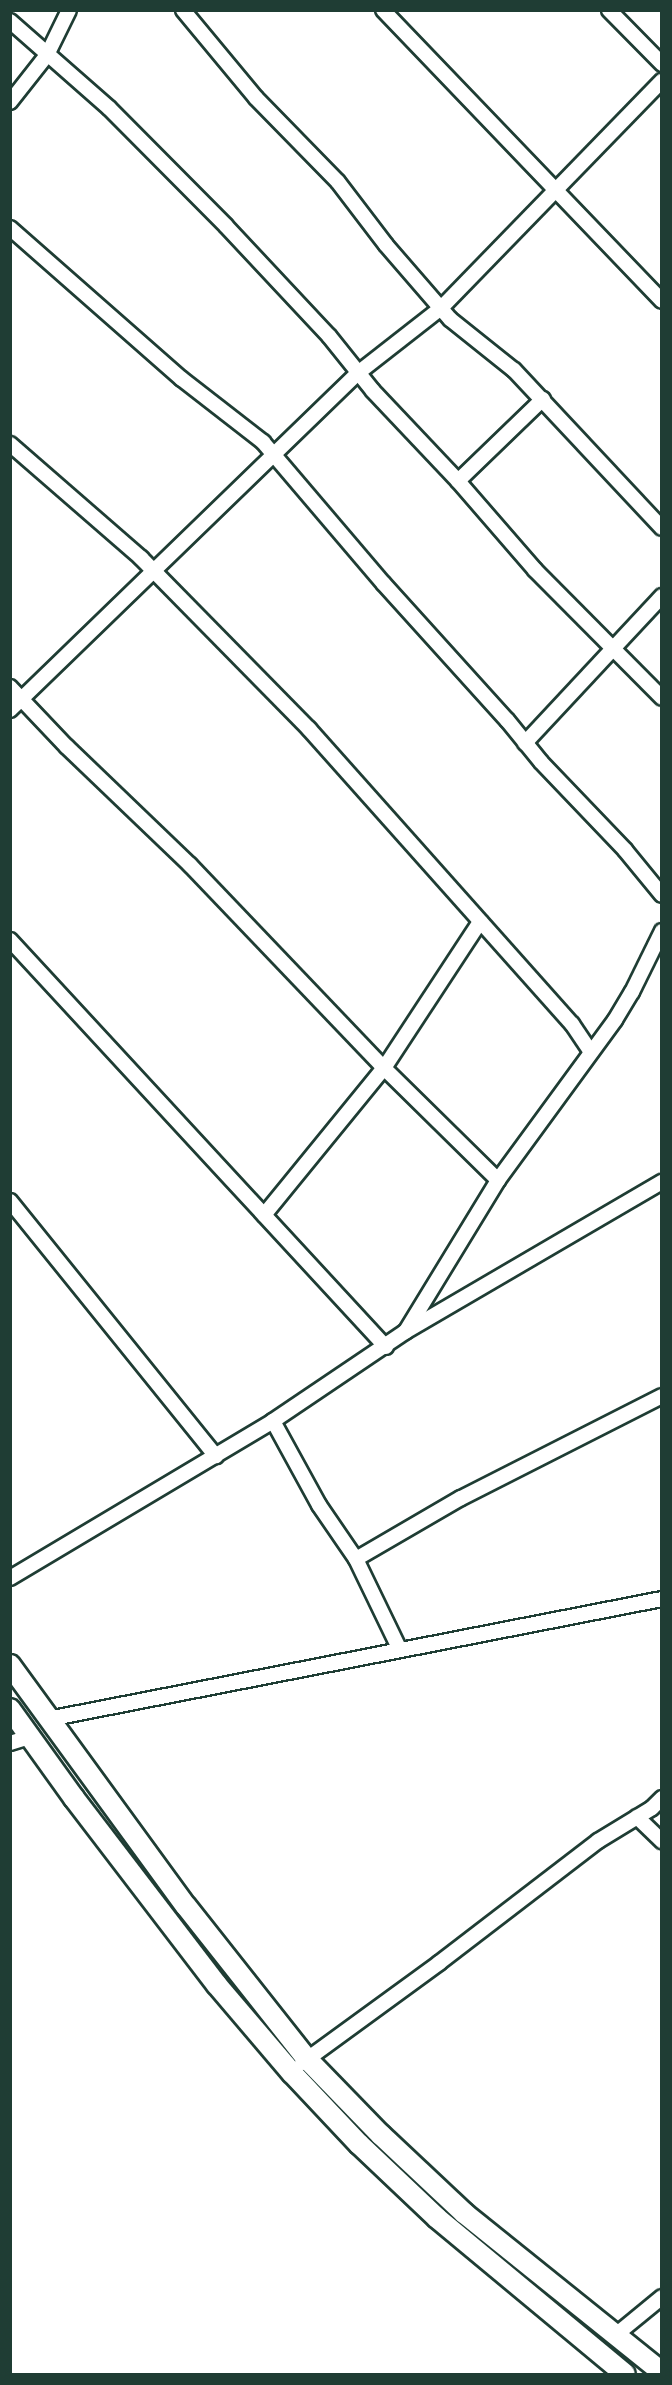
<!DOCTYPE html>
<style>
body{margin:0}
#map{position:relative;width:672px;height:2385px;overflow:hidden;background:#fff;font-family:Sriracha,sans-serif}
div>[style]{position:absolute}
.roads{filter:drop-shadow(2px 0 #1f3d34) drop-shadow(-2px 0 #1f3d34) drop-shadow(0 2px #1f3d34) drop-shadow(0 -2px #1f3d34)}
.street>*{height:14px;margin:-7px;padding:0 7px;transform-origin:7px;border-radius:7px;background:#fff}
.secondary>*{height:20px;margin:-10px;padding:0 10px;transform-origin:10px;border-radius:10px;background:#fff}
span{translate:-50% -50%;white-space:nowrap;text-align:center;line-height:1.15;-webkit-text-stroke:4.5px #fff;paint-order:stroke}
.frame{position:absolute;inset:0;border:12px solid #1f3d34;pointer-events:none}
</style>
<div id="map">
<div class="roads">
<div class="street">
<i style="left:183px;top:10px;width:114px;rotate:50.3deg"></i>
<i style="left:256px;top:98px;width:117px;rotate:45.7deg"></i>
<i style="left:338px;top:182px;width:79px;rotate:52.7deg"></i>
<i style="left:386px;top:245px;width:98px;rotate:49.1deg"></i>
<i style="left:450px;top:319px;width:82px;rotate:38.6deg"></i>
<i style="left:514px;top:370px;width:216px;rotate:46.9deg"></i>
<i style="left:383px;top:10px;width:403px;rotate:46.2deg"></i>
<i style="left:609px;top:10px;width:76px;rotate:45.5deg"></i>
<i style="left:10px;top:21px;width:132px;rotate:41.3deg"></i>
<i style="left:109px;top:108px;width:166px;rotate:45.2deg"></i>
<i style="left:226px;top:226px;width:151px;rotate:46.9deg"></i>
<i style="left:329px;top:336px;width:70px;rotate:51.3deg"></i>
<i style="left:373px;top:391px;width:124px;rotate:46.6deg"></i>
<i style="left:458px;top:481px;width:118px;rotate:49.1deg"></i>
<i style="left:535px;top:570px;width:180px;rotate:45.2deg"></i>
<i style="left:10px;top:102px;width:60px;rotate:-51.8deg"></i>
<i style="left:47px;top:55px;width:50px;rotate:-63.9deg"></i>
<i style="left:10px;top:228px;width:229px;rotate:41.3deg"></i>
<i style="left:182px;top:379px;width:103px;rotate:37.9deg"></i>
<i style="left:263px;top:442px;width:185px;rotate:49.6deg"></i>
<i style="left:383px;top:583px;width:185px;rotate:47.9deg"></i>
<i style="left:507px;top:720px;width:54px;rotate:51deg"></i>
<i style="left:541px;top:762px;width:122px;rotate:46.3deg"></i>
<i style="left:625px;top:850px;width:58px;rotate:50.6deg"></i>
<i style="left:10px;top:444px;width:174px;rotate:41deg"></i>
<i style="left:141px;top:558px;width:240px;rotate:45.5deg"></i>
<i style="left:309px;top:729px;width:395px;rotate:48.3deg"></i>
<i style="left:572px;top:1024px;width:32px;rotate:56deg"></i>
<i style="left:458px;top:481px;width:118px;rotate:-44deg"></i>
<i style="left:10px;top:687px;width:83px;rotate:46.5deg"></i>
<i style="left:67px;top:747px;width:170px;rotate:43.8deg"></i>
<i style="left:190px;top:865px;width:281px;rotate:46.3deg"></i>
<i style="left:384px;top:1068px;width:160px;rotate:44.5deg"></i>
<i style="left:10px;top:710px;width:484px;rotate:-44.1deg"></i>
<i style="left:358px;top:373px;width:105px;rotate:-38.1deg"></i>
<i style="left:441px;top:308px;width:317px;rotate:-45.8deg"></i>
<i style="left:525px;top:743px;width:201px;rotate:-47deg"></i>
<i style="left:10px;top:940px;width:554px;rotate:47.27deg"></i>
<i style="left:10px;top:1201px;width:328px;rotate:51.1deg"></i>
<i style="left:264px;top:1215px;width:190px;rotate:-50.8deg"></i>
<i style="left:384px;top:1068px;width:175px;rotate:-56.7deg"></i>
<i style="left:406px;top:1331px;width:177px;rotate:-58.6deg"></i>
<i style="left:498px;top:1180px;width:198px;rotate:-53.8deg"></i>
<i style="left:615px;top:1020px;width:33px;rotate:-59deg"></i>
<i style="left:632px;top:992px;width:68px;rotate:-63.8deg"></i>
<i style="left:273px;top:1421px;width:96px;rotate:61.3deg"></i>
<i style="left:319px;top:1505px;width:65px;rotate:55.6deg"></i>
<i style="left:356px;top:1559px;width:101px;rotate:64.2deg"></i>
<i style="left:356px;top:1559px;width:121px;rotate:-30.2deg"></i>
<i style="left:461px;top:1498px;width:225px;rotate:-26.9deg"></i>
<i style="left:10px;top:1578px;width:306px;rotate:-30.8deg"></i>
<i style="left:273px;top:1421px;width:159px;rotate:-34deg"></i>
<i style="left:405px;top:1332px;width:298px;rotate:-30.3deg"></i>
<i style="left:48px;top:1719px;width:626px;rotate:-11.06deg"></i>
<i style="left:10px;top:1743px;width:21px;rotate:-17deg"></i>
<i style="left:637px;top:1817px;width:35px;rotate:44deg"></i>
<i style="left:302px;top:2063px;width:170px;rotate:-36.1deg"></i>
<i style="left:439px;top:1963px;width:200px;rotate:-37.5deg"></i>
<i style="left:598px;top:1841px;width:63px;rotate:-31.4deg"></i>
<i style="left:652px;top:1808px;width:14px;rotate:-45deg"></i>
<i style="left:617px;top:2334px;width:58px;rotate:-39.4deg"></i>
</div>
<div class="secondary">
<i style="left:10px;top:1665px;width:298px;rotate:53.9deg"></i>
<i style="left:186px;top:1906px;width:195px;rotate:51.7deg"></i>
<i style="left:307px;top:2059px;width:106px;rotate:45.8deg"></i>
<i style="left:381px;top:2135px;width:114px;rotate:43.2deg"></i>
<i style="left:464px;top:2213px;width:254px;rotate:38.8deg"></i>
<i style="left:10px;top:1709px;width:110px;rotate:54.3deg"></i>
<i style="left:74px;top:1798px;width:235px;rotate:52.6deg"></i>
<i style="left:217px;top:1985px;width:116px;rotate:49.6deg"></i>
<i style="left:292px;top:2073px;width:98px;rotate:46.7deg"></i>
<i style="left:359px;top:2144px;width:108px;rotate:43.5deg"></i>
<i style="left:437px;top:2218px;width:244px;rotate:39.7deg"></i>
</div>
</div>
<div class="frame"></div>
</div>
